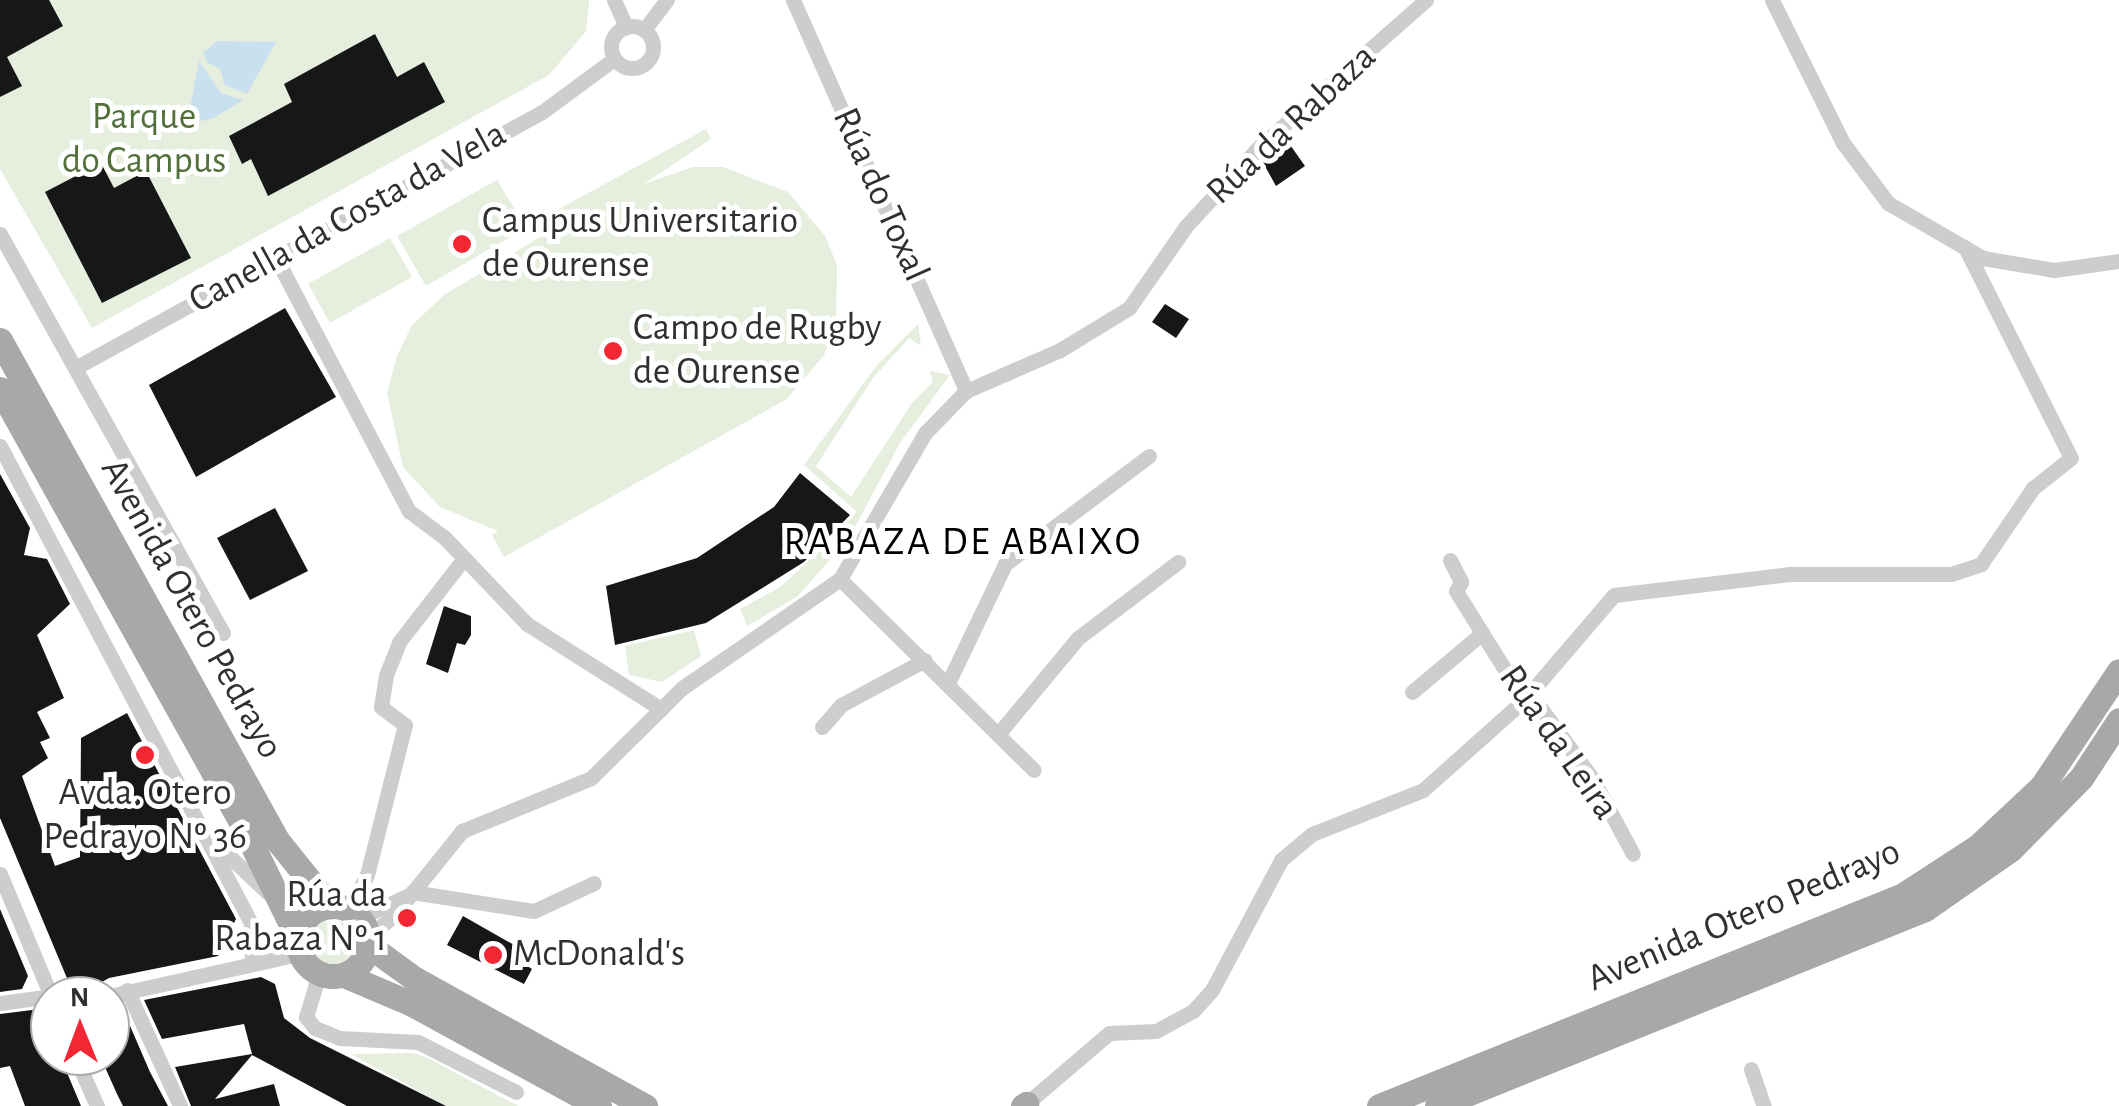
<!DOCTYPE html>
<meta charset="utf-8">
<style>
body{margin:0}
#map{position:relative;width:2119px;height:1106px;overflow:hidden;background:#fff;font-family:"Alegreya Sans",sans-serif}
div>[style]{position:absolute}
.green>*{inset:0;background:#e6eede}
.round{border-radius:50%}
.water>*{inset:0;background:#c9e0ef}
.building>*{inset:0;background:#171717}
.minor>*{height:15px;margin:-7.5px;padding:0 7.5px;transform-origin:7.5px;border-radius:7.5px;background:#cdcdcd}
.minor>.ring{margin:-7.5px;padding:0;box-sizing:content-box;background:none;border:15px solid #cdcdcd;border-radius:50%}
.primary>*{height:25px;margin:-12.5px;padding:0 12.5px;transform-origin:12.5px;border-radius:12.5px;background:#a8a8a8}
.primary>.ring{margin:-12.5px;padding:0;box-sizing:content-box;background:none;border:25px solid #a8a8a8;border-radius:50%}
.dots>*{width:28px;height:28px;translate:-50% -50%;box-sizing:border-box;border:5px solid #fff;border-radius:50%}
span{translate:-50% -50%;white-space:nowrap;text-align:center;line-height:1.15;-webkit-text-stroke:10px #fff;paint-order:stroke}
.park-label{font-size:38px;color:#52703a}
.street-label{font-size:38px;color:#303030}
.poi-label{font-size:38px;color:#303030}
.left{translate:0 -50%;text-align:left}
.right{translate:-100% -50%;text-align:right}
.neighbourhood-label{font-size:40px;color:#000;letter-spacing:2.5px}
.north{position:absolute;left:30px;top:976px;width:100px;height:100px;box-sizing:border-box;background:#fff;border:2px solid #acacac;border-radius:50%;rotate:359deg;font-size:28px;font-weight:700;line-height:40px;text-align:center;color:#303030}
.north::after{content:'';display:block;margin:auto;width:35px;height:45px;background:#f32733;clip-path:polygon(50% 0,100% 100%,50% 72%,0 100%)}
</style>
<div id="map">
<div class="green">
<i style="clip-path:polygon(0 0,589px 0,589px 3px,586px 31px,549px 75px,92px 328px,0 169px)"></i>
<i style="clip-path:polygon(706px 129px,711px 139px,644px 184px,693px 167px,723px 167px,788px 192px,825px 236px,837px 265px,836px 328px,824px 355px,787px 399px,504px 557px,492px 535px,498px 531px,440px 507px,403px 467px,387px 393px,397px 356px,412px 325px,444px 295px,563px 223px,557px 210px)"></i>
<i style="clip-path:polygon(497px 180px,526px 228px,426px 286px,397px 236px)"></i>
<i style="clip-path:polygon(390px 238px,412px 277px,330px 323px,308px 284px)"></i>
<i style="clip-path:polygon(918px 324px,921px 346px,909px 338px,873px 378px,816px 466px,851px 497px,912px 403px,933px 382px,930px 371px,950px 375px,900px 443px,842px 551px,833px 540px,857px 512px,804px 465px,877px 365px)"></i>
<i style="clip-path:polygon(825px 546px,834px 555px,798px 596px,747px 626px,740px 609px,780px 587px)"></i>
<i style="clip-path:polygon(694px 630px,701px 656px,662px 682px,629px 675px,625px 646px)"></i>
<i class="round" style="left:311px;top:920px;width:44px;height:44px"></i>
<i style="clip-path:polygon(413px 1053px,428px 1058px,518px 1106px,446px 1106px,351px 1054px)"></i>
</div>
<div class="water">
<i style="clip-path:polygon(217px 41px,276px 42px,247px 94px,225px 85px,220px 69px,208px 63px,203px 53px)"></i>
<i style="clip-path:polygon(199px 61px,221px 93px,243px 100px,214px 118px,187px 124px)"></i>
</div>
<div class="building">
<i style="clip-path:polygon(0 0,49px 0,63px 26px,7px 57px,22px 86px,0 97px)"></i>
<i style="clip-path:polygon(375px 34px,397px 77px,424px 62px,445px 102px,268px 196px,251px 159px,242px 164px,229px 136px,292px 102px,284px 84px)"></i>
<i style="clip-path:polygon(1288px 142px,1305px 166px,1276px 186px,1262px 161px)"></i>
<i style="clip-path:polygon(101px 163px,114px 188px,146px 171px,191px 258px,102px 303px,45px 192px)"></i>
<i style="clip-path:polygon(1165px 304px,1189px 319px,1176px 338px,1152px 322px)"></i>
<i style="clip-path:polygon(285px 308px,336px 397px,196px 477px,149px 385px)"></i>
<i style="clip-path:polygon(800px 473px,850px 515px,804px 562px,706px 623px,615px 645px,606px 586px,697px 558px,774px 507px)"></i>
<i style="clip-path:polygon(0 474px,30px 528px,24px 555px,47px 559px,70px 604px,37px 635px,64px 698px,37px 712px,50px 738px,40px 742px,48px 758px,22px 776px,55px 866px,80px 857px,81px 738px,127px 713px,236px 919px,218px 956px,109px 978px,86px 991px,69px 983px,0 818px)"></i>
<i style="clip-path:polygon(275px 508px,308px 571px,250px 600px,217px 538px)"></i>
<i style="clip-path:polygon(444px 606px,471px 616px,471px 635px,465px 645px,457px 643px,448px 673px,426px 664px)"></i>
<i style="clip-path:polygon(0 909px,28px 976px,22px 989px,0 992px)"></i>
<i style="clip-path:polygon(463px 916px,523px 950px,517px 960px,532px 969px,524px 984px,447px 945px)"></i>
<i style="clip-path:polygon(261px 977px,275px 984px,284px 1018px,310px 1038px,446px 1106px,347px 1106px,252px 1055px,215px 1099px,274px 1084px,280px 1106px,191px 1106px,175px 1067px,252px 1054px,244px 1024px,162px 1039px,144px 1000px)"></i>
<i style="clip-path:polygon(121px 1005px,150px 1072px,168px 1106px,123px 1106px,117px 1094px,100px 1056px,110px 1056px,110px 1007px)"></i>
<i style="clip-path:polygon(40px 1009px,50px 1056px,60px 1056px,81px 1106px,25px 1106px,10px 1066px,0 1068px,0 1014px)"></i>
</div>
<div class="minor">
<i style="left:614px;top:0;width:30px;rotate:66deg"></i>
<i style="left:793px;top:0;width:428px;rotate:66.1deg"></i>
<i style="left:1772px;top:0;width:160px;rotate:63.6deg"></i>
<i style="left:1843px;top:143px;width:75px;rotate:53.1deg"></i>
<i style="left:1888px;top:203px;width:110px;rotate:30.1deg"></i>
<i style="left:1983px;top:258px;width:72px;rotate:9.6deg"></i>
<i style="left:2054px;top:270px;width:66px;rotate:-7.9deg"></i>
<i class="ring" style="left:611px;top:26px;width:27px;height:27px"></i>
<i style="left:644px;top:30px;width:38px;rotate:-53deg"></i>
<i style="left:0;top:234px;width:457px;rotate:60.8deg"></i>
<i style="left:276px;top:258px;width:286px;rotate:62.3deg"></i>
<i style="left:409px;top:511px;width:45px;rotate:36.9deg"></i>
<i style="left:445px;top:538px;width:119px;rotate:46.4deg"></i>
<i style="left:527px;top:624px;width:159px;rotate:32.4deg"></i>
<i style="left:75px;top:368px;width:533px;rotate:-28.73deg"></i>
<i style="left:542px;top:112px;width:89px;rotate:-36.4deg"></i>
<i style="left:0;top:446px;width:539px;rotate:62.25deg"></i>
<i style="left:251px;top:923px;width:41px;rotate:88.6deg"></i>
<i style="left:1450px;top:560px;width:25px;rotate:63deg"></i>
<i style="left:1461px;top:582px;width:10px;rotate:119deg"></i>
<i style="left:1456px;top:591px;width:49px;rotate:58.2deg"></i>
<i style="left:840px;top:579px;width:272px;rotate:44.6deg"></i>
<i style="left:949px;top:681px;width:130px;rotate:-64.4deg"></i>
<i style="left:1005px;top:564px;width:180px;rotate:-36.9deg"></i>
<i style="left:1412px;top:692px;width:92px;rotate:-40.1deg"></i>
<i style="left:1482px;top:633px;width:79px;rotate:57.9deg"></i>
<i style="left:1524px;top:700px;width:21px;rotate:29deg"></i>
<i style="left:1542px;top:710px;width:84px;rotate:53.7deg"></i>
<i style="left:1592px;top:778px;width:86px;rotate:61.7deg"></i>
<i style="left:822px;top:727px;width:29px;rotate:-49deg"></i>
<i style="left:841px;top:705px;width:95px;rotate:-28.2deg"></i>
<i style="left:999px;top:733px;width:124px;rotate:-50.3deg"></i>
<i style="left:1078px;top:638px;width:126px;rotate:-37.2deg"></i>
<i style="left:209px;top:837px;width:81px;rotate:43.5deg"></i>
<i style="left:0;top:874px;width:132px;rotate:67.3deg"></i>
<i style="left:412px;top:892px;width:123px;rotate:8.9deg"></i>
<i style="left:534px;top:911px;width:66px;rotate:-25deg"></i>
<i style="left:349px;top:910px;width:39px;rotate:-63deg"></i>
<i style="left:367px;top:875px;width:155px;rotate:-75.8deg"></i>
<i style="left:405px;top:725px;width:30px;rotate:-143deg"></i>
<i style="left:381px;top:707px;width:32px;rotate:-81deg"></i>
<i style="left:386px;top:675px;width:35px;rotate:-68deg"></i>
<i style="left:399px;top:642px;width:103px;rotate:-52.1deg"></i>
<i style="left:359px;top:918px;width:53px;rotate:-24.6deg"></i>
<i style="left:368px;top:937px;width:35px;rotate:-40deg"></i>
<i style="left:395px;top:914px;width:107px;rotate:-51.1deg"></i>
<i style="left:462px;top:831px;width:139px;rotate:-22.3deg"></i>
<i style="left:591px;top:778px;width:128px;rotate:-44.7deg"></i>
<i style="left:682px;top:688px;width:192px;rotate:-34.6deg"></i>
<i style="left:840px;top:579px;width:169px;rotate:-59.8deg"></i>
<i style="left:925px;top:433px;width:59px;rotate:-45.7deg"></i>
<i style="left:966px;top:391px;width:103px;rotate:-23.6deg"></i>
<i style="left:1060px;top:350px;width:81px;rotate:-31.3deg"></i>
<i style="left:1129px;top:308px;width:101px;rotate:-55.1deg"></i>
<i style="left:1187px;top:225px;width:105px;rotate:-47.3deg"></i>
<i style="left:1258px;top:148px;width:224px;rotate:-41.4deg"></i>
<i style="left:319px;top:974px;width:45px;rotate:106.8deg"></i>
<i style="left:306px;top:1017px;width:14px;rotate:51deg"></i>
<i style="left:315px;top:1028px;width:27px;rotate:22deg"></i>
<i style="left:340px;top:1038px;width:78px;rotate:2.9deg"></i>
<i style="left:418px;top:1042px;width:110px;rotate:27deg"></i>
<i style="left:127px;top:990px;width:128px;rotate:65.4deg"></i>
<i style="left:109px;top:996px;width:195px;rotate:-12.5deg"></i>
<i style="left:0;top:1003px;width:51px;rotate:-7.8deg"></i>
<i style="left:75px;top:1056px;width:55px;rotate:66.3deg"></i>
<i style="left:1751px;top:1069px;width:39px;rotate:71deg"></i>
<i style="left:1026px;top:1104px;width:109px;rotate:-40.5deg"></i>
<i style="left:1109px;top:1033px;width:47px;rotate:-2.4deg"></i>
<i style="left:1156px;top:1031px;width:42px;rotate:-28.4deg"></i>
<i style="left:1193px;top:1011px;width:28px;rotate:-48deg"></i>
<i style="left:1212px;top:990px;width:147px;rotate:-62deg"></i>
<i style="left:1281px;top:860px;width:40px;rotate:-40deg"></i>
<i style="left:1312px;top:834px;width:119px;rotate:-21.6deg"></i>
<i style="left:1423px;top:790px;width:135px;rotate:-41.7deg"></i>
<i style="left:1524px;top:700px;width:138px;rotate:-49.4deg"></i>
<i style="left:1614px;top:595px;width:177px;rotate:-6.8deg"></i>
<i style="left:1790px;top:574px;width:161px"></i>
<i style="left:1951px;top:574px;width:32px;rotate:-18deg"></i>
<i style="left:1981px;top:564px;width:92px;rotate:-55.6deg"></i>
<i style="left:2033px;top:488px;width:48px;rotate:-38.3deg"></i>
<i style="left:2071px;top:458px;width:236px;rotate:-116.7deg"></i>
</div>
<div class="primary">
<i style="left:0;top:340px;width:572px;rotate:61.01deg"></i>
<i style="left:277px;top:840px;width:85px;rotate:51.2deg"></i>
<i style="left:0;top:389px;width:498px;rotate:60.9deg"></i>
<i style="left:242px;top:824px;width:126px;rotate:64deg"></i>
<i class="ring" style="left:298px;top:906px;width:45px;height:45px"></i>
<i style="left:368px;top:945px;width:58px;rotate:35.9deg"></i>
<i style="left:415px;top:979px;width:263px;rotate:28.9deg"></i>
<i style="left:344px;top:975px;width:74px;rotate:23.1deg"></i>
<i style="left:412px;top:1004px;width:213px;rotate:28.6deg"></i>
<i style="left:1023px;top:1106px;width:4px;rotate:-34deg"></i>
<i style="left:1379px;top:1106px;width:565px;rotate:-21.93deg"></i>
<i style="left:1903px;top:895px;width:88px;rotate:-33deg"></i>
<i style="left:1977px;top:847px;width:89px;rotate:-43.2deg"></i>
<i style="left:2042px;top:786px;width:138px;rotate:-56.2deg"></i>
<i style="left:1437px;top:1106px;width:526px;rotate:-21.98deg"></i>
<i style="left:1925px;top:909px;width:105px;rotate:-34.9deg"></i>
<i style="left:2011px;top:849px;width:100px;rotate:-45.4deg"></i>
<i style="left:2081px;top:778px;width:69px;rotate:-56.8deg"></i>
</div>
<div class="dots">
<i style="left:462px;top:244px;background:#f32733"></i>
<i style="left:613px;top:351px;background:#f32733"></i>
<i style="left:145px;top:755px;background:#f32733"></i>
<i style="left:407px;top:918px;background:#f32733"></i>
<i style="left:493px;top:955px;background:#f32733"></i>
</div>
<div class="park-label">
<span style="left:144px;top:140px">Parque<br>do Campus</span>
</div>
<div class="street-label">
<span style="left:1292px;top:125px;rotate:-43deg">Rúa da Rabaza</span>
<span style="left:880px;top:195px;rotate:66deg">Rúa do Toxal</span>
<span style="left:348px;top:218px;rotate:-29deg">Canella da Costa da Vela</span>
<span style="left:191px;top:609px;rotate:61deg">Avenida Otero Pedrayo</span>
<span style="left:1558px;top:743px;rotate:55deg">Rúa da Leira</span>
<span style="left:1744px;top:916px;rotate:-23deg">Avenida Otero Pedrayo</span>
</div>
<div class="poi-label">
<span class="left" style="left:482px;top:244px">Campus Universitario<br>de Ourense</span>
<span class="left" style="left:633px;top:351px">Campo de Rugby<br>de Ourense</span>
<span style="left:145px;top:816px">Avda. Otero<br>Pedrayo Nº 36</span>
<span class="right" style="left:387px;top:918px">Rúa da<br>Rabaza Nº 1</span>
<span class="left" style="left:513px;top:955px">McDonald's</span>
</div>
<div class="neighbourhood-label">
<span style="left:963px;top:542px">RABAZA DE ABAIXO</span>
</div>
<div class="north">N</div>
</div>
